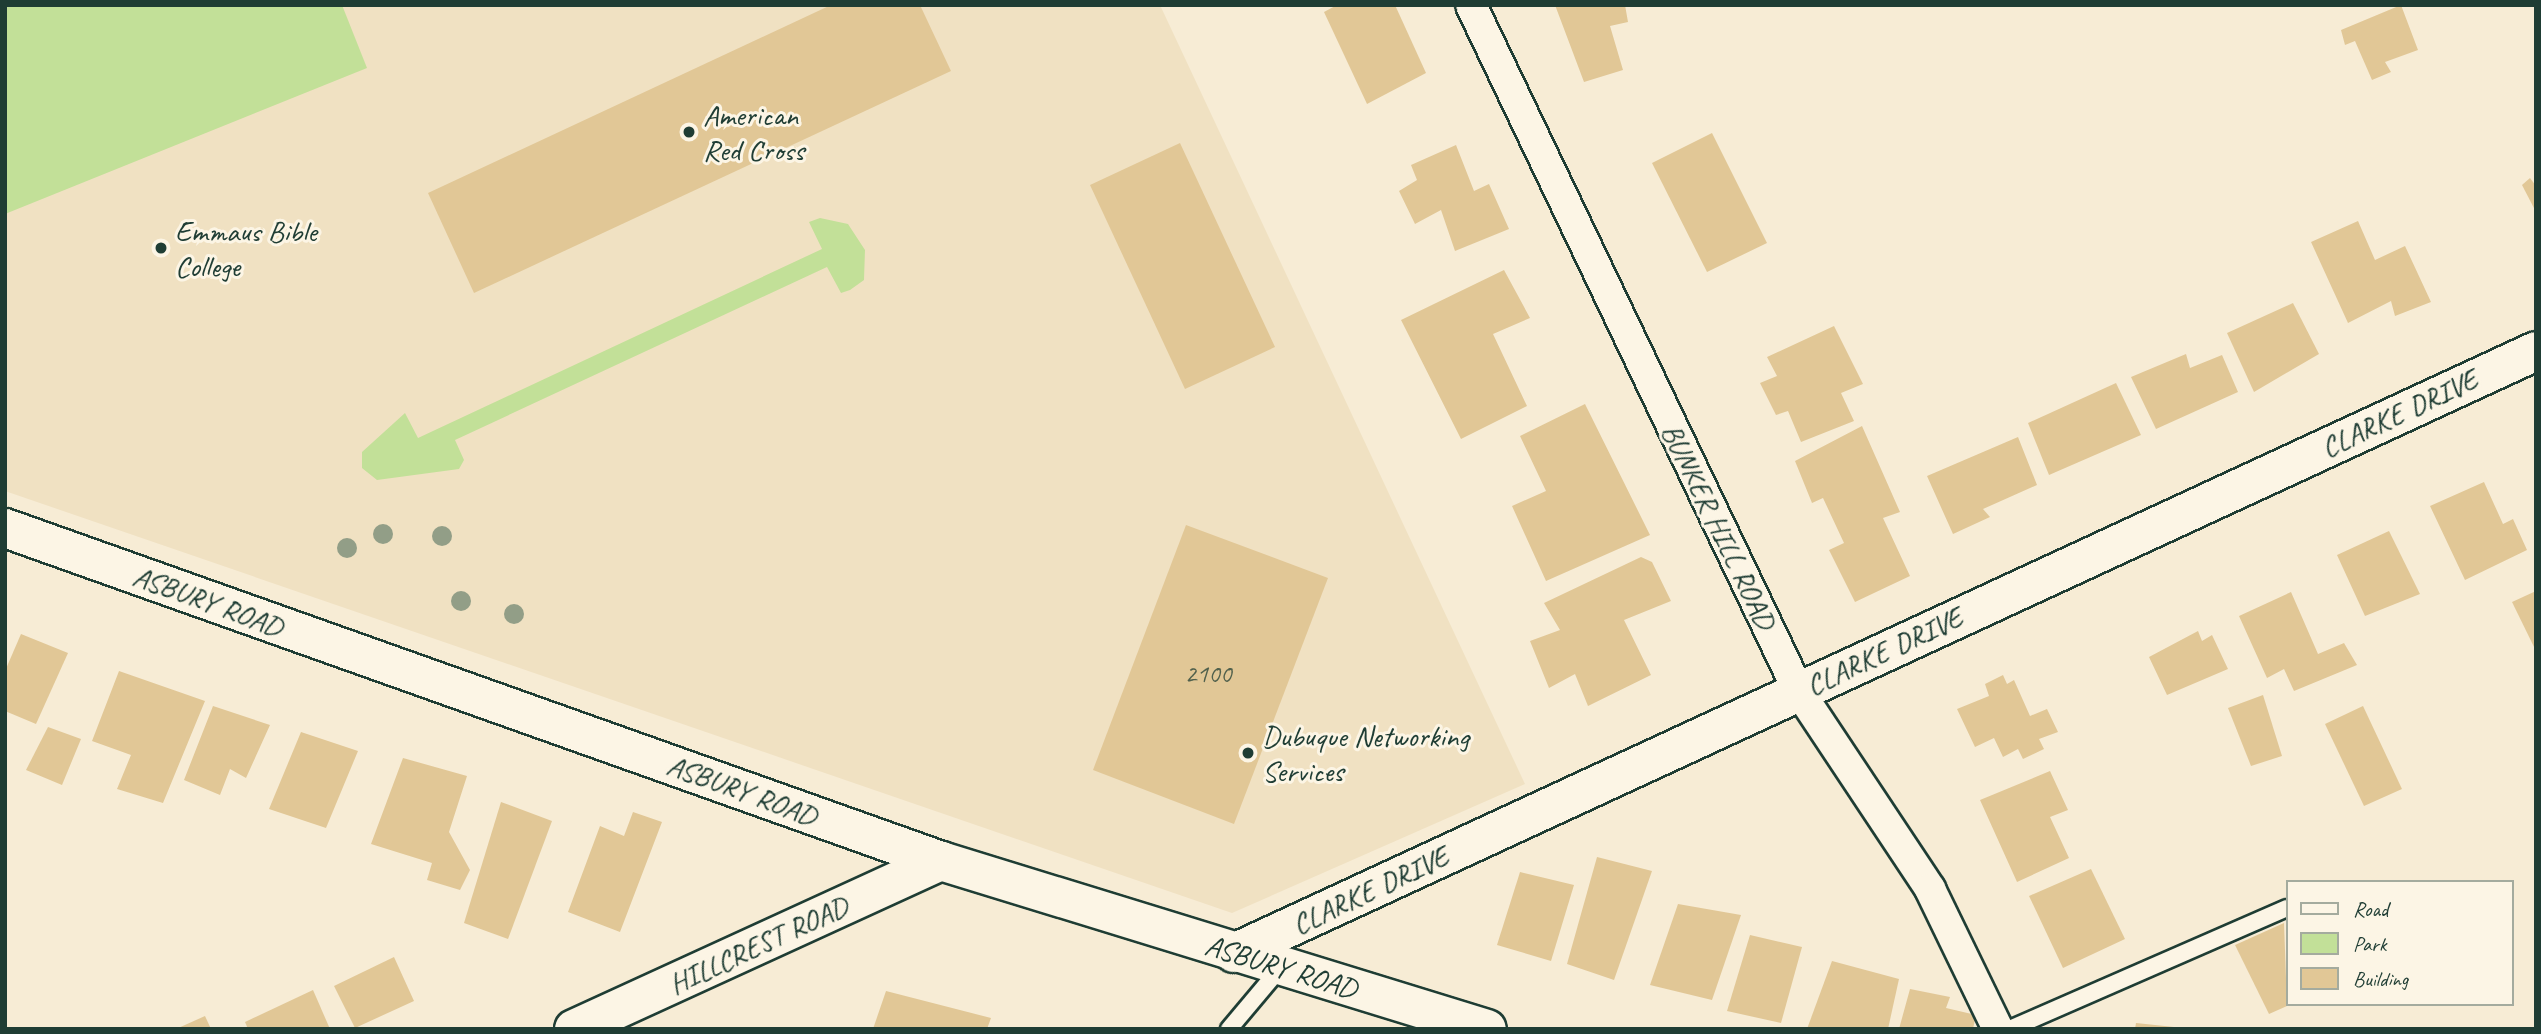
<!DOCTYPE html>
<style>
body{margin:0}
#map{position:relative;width:2541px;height:1034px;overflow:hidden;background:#f7ecd5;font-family:Caveat,sans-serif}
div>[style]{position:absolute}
.built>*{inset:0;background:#f0e1c2}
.green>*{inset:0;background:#c2e098}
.building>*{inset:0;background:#e1c796}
.roads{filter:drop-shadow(2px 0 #1f3d34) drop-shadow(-2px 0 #1f3d34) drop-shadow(0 2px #1f3d34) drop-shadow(0 -2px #1f3d34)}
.lane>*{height:16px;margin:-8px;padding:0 8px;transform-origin:8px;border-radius:8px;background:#fcf5e5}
.street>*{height:30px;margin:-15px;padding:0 15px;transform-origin:15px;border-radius:15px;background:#fcf5e5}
.secondary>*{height:38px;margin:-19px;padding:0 19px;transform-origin:19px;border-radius:19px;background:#fcf5e5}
.trees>*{width:20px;height:20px;margin:-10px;border-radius:50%;background:#929e87}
.dots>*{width:19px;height:19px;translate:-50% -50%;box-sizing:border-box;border:4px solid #fcf5e5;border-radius:50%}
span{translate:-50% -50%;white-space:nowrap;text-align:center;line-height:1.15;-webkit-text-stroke:6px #fcf5e5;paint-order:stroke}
.number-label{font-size:26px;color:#50604c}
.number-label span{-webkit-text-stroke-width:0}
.poi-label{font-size:30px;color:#1f3d34}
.left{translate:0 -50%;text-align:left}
.street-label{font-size:30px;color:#1f3d34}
.frame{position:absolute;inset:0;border:7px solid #1f3d34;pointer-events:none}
.legend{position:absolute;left:2286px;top:880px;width:228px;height:126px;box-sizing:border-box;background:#fcf5e5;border:2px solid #a4ab9e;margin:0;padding:9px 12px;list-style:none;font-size:21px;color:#1f3d34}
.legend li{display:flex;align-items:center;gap:14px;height:35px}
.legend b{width:35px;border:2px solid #a4ab9e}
</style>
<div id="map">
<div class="built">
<i style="clip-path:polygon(5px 5px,1160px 5px,1525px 784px,1232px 913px,5px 491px)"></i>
</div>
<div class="green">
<i style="clip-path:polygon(5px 5px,342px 5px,367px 68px,5px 214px)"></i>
<i style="clip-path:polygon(820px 218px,848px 224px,865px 250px,864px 280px,850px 290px,841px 293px,827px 267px,455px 440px,464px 460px,459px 469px,377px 480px,362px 468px,362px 452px,405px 413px,418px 438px,822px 249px,809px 222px)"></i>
</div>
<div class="building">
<i style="clip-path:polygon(831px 5px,920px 5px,951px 71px,474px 293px,428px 193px)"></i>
<i style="clip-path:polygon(1337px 5px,1395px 5px,1426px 73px,1367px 104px,1324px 12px)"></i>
<i style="clip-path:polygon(1555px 5px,1625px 5px,1628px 22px,1610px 26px,1623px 70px,1584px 82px)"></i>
<i style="clip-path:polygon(2401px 5px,2418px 50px,2385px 62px,2391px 72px,2372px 80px,2355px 41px,2345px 45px,2341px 30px)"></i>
<i style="clip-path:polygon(1712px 133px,1767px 243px,1707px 272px,1652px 163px)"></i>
<i style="clip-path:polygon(1180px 143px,1275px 347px,1185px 389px,1090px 185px)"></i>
<i style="clip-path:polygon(1456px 145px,1474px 191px,1489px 184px,1509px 229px,1455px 251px,1441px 210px,1415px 224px,1399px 191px,1417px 180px,1411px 165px)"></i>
<i style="clip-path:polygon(2530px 178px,2536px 186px,2536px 212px,2522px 185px)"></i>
<i style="clip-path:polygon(2358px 221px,2375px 260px,2405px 246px,2431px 302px,2395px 316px,2391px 301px,2348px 323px,2311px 242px)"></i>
<i style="clip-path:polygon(1504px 270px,1530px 318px,1493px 334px,1527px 406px,1461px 439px,1401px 320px)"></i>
<i style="clip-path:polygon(2293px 303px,2319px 354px,2254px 392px,2227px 333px)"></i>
<i style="clip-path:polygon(1834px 326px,1863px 384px,1841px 393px,1854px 421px,1801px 442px,1788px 411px,1776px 415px,1760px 383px,1777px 376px,1767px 357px)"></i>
<i style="clip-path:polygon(2186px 354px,2190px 368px,2222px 355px,2238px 392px,2156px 429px,2131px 377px)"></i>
<i style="clip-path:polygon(2116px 383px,2141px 435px,2049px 475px,2028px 423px)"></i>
<i style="clip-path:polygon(1585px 404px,1650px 535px,1546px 581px,1512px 506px,1546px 491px,1520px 436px)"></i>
<i style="clip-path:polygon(1862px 426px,1900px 512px,1883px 518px,1910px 576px,1855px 602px,1829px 550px,1844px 543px,1823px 498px,1812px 503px,1795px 461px)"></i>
<i style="clip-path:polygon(2018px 437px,2037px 485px,1983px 509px,1990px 517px,1953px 534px,1927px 476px)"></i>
<i style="clip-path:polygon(2484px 482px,2503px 524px,2513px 519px,2527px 550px,2465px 580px,2430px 506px)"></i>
<i style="clip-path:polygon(1186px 525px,1328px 578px,1234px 824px,1093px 770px)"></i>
<i style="clip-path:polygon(2389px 531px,2420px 594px,2365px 616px,2337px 555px)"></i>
<i style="clip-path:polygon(1641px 557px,1652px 562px,1671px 601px,1624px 620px,1651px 675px,1588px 706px,1575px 674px,1549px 688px,1530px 641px,1560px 630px,1544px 603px)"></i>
<i style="clip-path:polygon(2536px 591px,2536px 651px,2512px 602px)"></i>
<i style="clip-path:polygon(2291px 592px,2318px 654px,2344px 643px,2357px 665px,2294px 691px,2284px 669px,2267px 678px,2239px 616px)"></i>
<i style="clip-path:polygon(2198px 631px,2202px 641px,2212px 635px,2228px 669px,2167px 695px,2149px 657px)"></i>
<i style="clip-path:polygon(21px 634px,68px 653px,36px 724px,5px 711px,5px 671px)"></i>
<i style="clip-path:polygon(119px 671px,205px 701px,163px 803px,117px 789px,131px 755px,92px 741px)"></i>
<i style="clip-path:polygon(2003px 675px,2007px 684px,2014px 680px,2030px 716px,2047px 709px,2058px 732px,2039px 739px,2044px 749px,2023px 759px,2018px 749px,2003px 757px,1994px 738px,1975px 747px,1957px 709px,1989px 696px,1985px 684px)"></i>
<i style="clip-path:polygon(2263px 695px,2282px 756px,2251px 766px,2228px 708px)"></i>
<i style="clip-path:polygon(213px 706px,270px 725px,246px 778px,230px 769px,220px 795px,184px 780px)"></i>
<i style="clip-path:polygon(2363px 706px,2402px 789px,2364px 806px,2325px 724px)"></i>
<i style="clip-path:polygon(48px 727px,81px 739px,62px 785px,26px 770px)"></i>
<i style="clip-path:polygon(301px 732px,358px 751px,326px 828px,269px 809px)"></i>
<i style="clip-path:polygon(403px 758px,467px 776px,449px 832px,470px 870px,460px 890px,427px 880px,432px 863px,371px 844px)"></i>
<i style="clip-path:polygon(2050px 771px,2068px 810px,2050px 817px,2069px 858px,2017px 882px,1980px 800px)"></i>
<i style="clip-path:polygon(501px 802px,552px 821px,508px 939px,464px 923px)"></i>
<i style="clip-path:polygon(633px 812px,662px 822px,620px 932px,568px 912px,600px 826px,624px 836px)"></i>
<i style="clip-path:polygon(1597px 857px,1652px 871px,1614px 980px,1567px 964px)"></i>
<i style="clip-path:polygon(2091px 869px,2125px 939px,2063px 968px,2029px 896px)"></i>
<i style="clip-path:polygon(1520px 872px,1574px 885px,1551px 961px,1497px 945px)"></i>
<i style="clip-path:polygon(1678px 904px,1741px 915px,1712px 1000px,1650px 985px)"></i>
<i style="clip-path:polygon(2284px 923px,2287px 1006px,2269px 1014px,2235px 945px)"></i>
<i style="clip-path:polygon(1750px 935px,1802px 947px,1781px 1023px,1727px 1011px)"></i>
<i style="clip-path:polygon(394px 957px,414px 1001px,355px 1028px,334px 986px)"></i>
<i style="clip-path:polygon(1832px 961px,1899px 979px,1888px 1029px,1807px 1029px)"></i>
<i style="clip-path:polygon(1910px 989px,1950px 997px,1946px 1008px,1976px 1015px,1973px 1029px,1899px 1029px)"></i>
<i style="clip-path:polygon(313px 990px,330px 1029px,248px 1029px,245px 1022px)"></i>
<i style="clip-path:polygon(886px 991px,991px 1018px,987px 1029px,873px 1029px)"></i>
<i style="clip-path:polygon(205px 1016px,211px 1029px,176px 1029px)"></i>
<i style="clip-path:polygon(2136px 1023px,2174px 1027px,2174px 1029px,2135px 1029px)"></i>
</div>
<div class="roads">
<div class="lane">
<i style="left:1229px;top:1029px;width:81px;rotate:-50deg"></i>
<i style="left:2010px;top:1029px;width:302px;rotate:-23.6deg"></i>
</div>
<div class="street">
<i style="left:1471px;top:5px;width:759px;rotate:64.48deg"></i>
<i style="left:1798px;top:690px;width:239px;rotate:56.4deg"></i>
<i style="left:1930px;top:889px;width:156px;rotate:64.1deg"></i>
</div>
<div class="secondary">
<i style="left:5px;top:528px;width:993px;rotate:19.58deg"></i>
<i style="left:941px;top:861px;width:571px;rotate:17.1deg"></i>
<i style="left:1234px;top:953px;width:1434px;rotate:-24.81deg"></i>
<i style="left:574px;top:1029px;width:404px;rotate:-24.6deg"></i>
</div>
</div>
<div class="trees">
<i style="left:383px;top:534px"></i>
<i style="left:442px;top:536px"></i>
<i style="left:347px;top:548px"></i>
<i style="left:461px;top:601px"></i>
<i style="left:514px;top:614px"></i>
</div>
<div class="dots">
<i style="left:689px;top:132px;background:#1f3d34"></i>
<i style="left:161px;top:248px;background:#1f3d34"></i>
<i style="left:1248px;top:753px;background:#1f3d34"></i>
</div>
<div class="number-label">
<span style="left:1208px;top:674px">2100</span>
</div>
<div class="poi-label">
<span class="left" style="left:703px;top:132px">American<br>Red Cross</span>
<span class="left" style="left:175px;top:248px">Emmaus Bible<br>College</span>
<span class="left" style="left:1262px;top:753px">Dubuque Networking<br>Services</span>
</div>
<div class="street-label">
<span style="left:2399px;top:413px;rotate:-25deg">CLARKE DRIVE</span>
<span style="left:1719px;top:526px;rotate:64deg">BUNKER HILL ROAD</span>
<span style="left:208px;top:601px;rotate:20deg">ASBURY ROAD</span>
<span style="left:1884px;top:651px;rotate:-25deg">CLARKE DRIVE</span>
<span style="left:742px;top:790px;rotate:20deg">ASBURY ROAD</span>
<span style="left:1370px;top:890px;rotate:-25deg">CLARKE DRIVE</span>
<span style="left:758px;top:945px;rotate:-25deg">HILLCREST ROAD</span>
<span style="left:1281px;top:967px;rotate:17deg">ASBURY ROAD</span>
</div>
<div class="frame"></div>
<ul class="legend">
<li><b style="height:9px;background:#fcf5e5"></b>Road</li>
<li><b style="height:19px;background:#c2e098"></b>Park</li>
<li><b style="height:19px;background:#e1c796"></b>Building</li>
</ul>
</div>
